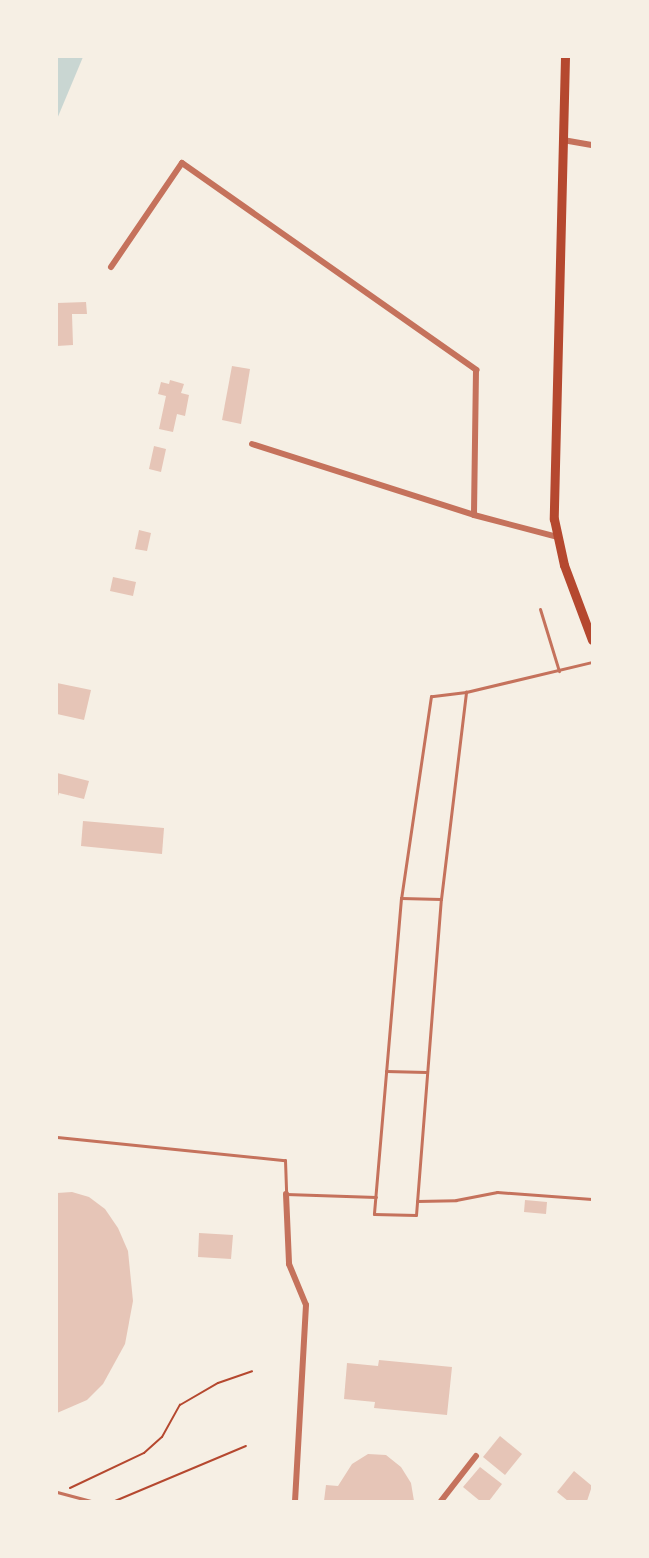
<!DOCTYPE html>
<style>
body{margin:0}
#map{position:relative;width:649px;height:1558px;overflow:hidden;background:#f6efe4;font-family:Lato,sans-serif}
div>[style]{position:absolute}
.water>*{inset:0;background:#c9d6d2}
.building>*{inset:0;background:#e6c5b7}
.path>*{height:2px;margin:-1px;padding:0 1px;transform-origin:1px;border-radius:1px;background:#b5482f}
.service>*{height:3px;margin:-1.5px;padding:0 1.5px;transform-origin:1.5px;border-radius:1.5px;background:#c5725c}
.minor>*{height:6px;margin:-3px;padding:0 3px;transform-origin:3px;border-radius:3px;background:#c5725c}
.secondary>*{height:9px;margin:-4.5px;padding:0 4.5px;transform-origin:4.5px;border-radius:4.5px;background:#b5482f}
span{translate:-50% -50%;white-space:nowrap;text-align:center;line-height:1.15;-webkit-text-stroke:5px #f6efe4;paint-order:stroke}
.frame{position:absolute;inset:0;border:58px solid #f6efe4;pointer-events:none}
</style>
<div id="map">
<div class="water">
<i style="clip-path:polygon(57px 57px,83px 57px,57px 119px)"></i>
</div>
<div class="building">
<i style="clip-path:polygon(86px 302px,87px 314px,72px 314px,73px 345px,57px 346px,57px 303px)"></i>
<i style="clip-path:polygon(232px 366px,250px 369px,241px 424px,222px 420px)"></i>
<i style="clip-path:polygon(170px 380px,184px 384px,181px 393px,189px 395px,185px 416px,177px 414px,173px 432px,159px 429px,166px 396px,158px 394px,161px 382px,169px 384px)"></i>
<i style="clip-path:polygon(154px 446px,166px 449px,161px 472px,149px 469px)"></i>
<i style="clip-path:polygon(139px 530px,151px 533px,147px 551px,135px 549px)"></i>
<i style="clip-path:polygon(113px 577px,136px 582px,133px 596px,110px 591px)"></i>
<i style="clip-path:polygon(57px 683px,91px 690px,84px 720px,57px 714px)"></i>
<i style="clip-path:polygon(57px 773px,89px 781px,84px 799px,59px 793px,57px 799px)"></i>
<i style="clip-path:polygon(83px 821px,164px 828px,162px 854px,81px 846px)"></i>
<i style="clip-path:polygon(72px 1192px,89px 1197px,105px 1209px,118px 1228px,128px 1251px,133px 1301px,125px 1344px,103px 1384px,87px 1400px,57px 1413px,57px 1193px)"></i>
<i style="clip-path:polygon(525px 1200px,547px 1202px,546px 1214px,524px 1212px)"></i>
<i style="clip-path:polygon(199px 1233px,233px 1235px,231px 1259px,198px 1257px)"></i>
<i style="clip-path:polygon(379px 1360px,452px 1367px,447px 1415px,374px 1408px,375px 1402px,344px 1399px,347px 1363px,378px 1366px)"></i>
<i style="clip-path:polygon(500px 1436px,522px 1454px,505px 1475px,483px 1457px)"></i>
<i style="clip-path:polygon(368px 1454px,386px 1455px,401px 1467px,411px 1483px,414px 1501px,324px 1501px,326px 1485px,338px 1486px,352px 1464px)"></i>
<i style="clip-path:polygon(480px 1467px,502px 1484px,489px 1501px,480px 1501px,463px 1487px)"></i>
<i style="clip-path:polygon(574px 1471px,592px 1486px,587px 1501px,568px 1501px,557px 1492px)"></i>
</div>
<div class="path">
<i style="left:70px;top:1488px;width:82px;rotate:-25.3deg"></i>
<i style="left:144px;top:1453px;width:24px;rotate:-42deg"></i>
<i style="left:162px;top:1437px;width:37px;rotate:-61deg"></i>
<i style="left:180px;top:1405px;width:44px;rotate:-30.1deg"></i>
<i style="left:218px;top:1383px;width:36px;rotate:-19deg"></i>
<i style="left:115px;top:1501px;width:142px;rotate:-22.8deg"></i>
</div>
<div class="service">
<i style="left:540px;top:609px;width:65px;rotate:73deg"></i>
<i style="left:466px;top:692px;width:35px;rotate:173deg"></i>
<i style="left:431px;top:696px;width:204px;rotate:98.4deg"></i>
<i style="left:401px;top:898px;width:317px;rotate:94.9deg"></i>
<i style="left:374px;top:1214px;width:42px;rotate:1.4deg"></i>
<i style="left:416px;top:1215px;width:317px;rotate:-85.5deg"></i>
<i style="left:441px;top:899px;width:209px;rotate:-83.1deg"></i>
<i style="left:466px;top:692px;width:130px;rotate:-13.4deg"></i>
<i style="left:401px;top:898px;width:40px;rotate:1.4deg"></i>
<i style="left:386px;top:1071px;width:40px;rotate:1.4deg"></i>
<i style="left:57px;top:1137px;width:229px;rotate:5.8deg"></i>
<i style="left:285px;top:1160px;width:34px;rotate:88deg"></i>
<i style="left:286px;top:1194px;width:90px;rotate:1.9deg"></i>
<i style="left:417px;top:1201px;width:39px;rotate:-1deg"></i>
<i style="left:456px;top:1200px;width:42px;rotate:-11deg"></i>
<i style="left:497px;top:1192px;width:95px;rotate:4.2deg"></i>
<i style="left:57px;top:1492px;width:35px;rotate:15deg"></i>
</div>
<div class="minor">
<i style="left:563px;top:140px;width:29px;rotate:10deg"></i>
<i style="left:111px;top:267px;width:126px;rotate:-55.7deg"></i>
<i style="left:182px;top:163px;width:360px;rotate:35.1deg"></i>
<i style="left:476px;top:370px;width:145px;rotate:90.8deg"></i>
<i style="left:474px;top:515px;width:86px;rotate:14.8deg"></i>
<i style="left:252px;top:444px;width:233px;rotate:17.7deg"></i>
<i style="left:286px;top:1194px;width:70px;rotate:87.5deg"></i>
<i style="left:289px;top:1264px;width:44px;rotate:67.5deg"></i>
<i style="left:306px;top:1305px;width:196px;rotate:93.2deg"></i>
<i style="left:441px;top:1501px;width:57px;rotate:-52.1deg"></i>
</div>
<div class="secondary">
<i style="left:565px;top:57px;width:462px;rotate:91.4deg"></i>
<i style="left:554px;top:519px;width:47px;rotate:77.7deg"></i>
<i style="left:564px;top:565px;width:80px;rotate:69.5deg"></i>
</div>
<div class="frame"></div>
</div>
